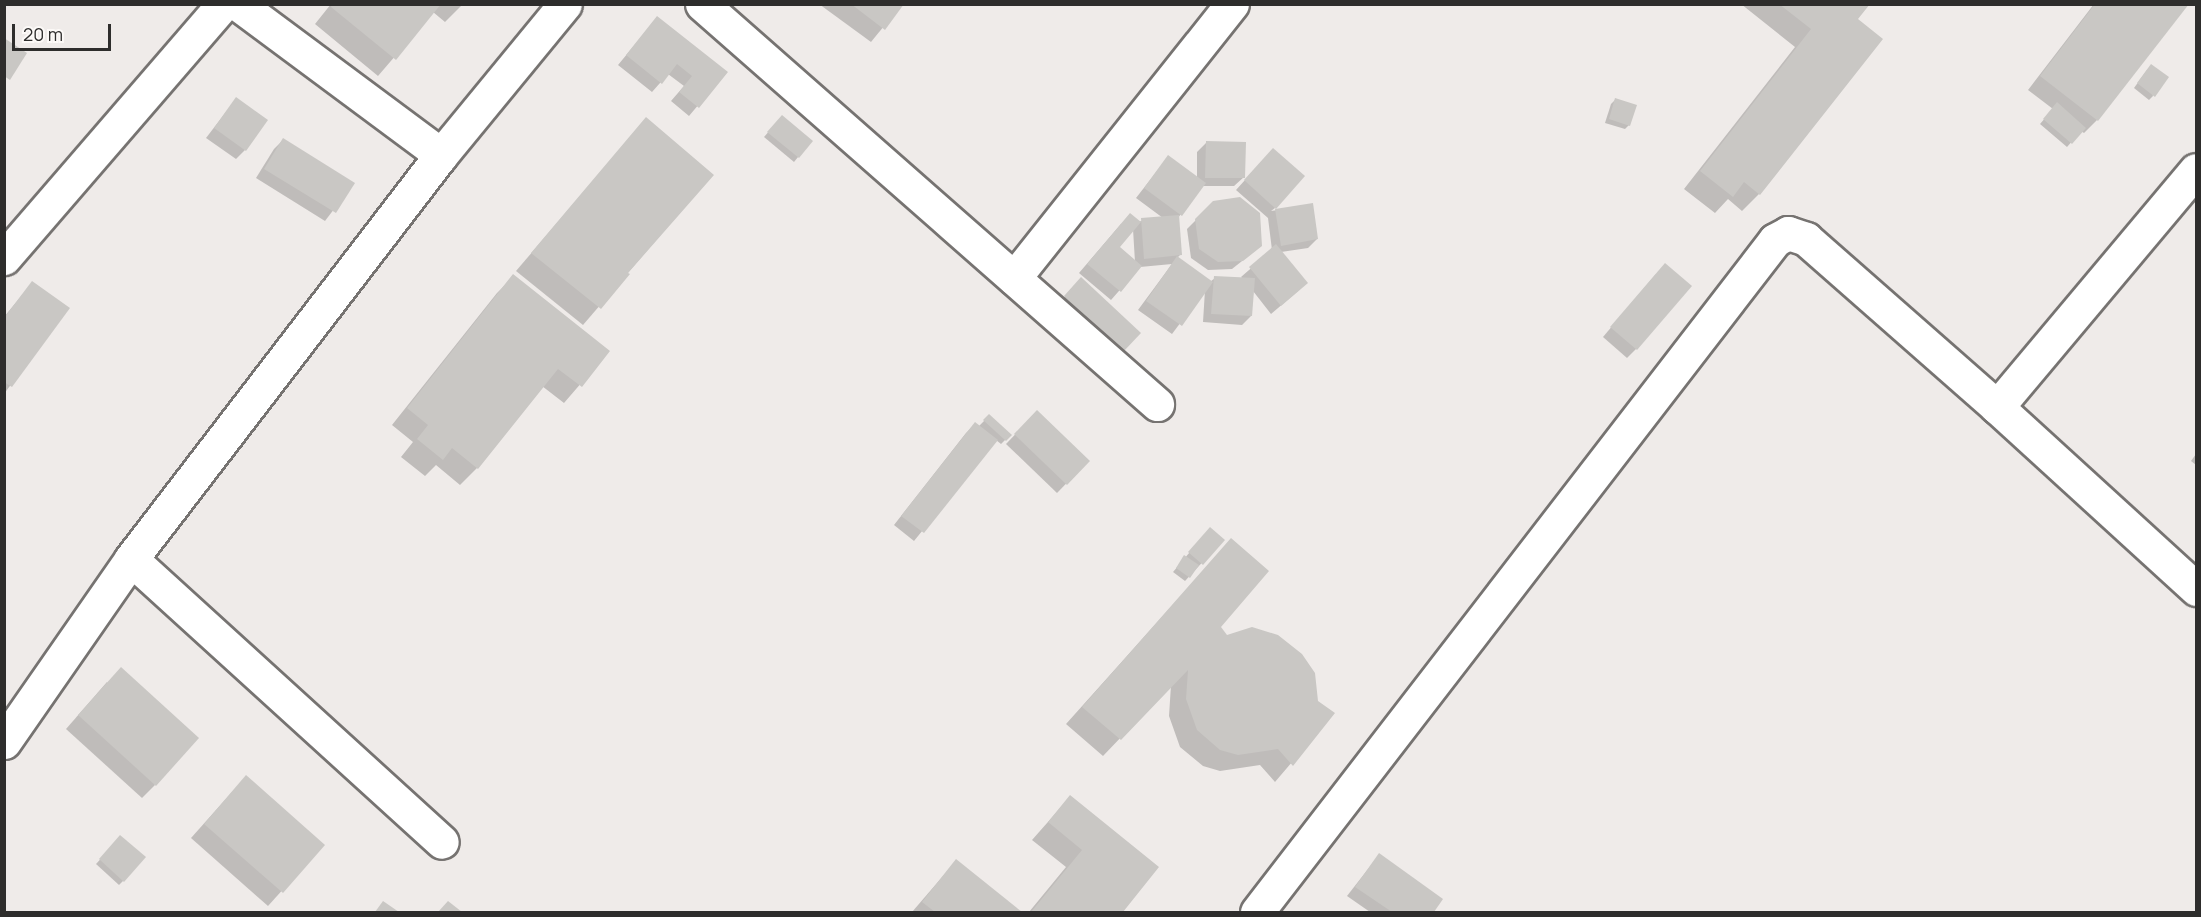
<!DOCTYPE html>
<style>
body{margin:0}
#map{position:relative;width:2201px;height:917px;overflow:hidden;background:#efebe9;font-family:Manrope,sans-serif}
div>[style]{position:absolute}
.shadow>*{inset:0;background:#0003}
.building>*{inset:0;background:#c9c7c4}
.roads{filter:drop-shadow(2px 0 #767371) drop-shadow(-2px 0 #767371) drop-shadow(0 2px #767371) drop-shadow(0 -2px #767371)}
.minor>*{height:33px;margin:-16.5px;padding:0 16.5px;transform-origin:16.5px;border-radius:16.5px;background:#fff}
span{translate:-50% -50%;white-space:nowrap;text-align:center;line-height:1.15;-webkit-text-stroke:5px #fcf9f7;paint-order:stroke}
.frame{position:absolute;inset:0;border:6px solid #2e2d2c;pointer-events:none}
.scale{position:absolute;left:12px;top:24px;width:99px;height:27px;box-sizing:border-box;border:3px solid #2e2d2c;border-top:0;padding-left:8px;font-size:18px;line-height:21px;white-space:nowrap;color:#2e2d2c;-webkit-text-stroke:4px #fcf9f7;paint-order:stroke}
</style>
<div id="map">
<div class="shadow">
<i style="clip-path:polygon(331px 4px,463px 4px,445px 22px,433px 12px,378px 76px,315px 24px)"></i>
<i style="clip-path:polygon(819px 4px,902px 4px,871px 42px)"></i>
<i style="clip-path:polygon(1741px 4px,1868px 4px,1856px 20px,1759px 194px,1742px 211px,1728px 199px,1715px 213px,1684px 189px,1795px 47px)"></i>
<i style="clip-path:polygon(2094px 4px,2187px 4px,2097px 120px,2084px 133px,2081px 131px,2067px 147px,2040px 124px,2053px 109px,2028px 90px)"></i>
<i style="clip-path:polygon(657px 18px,726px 72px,689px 116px,671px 101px,684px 86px,668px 74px,652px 92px,618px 65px)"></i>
<i style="clip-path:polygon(2147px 70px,2153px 96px,2149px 100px,2134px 88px)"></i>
<i style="clip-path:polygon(236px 99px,245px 150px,236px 159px,206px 138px)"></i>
<i style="clip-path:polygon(1615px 100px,1629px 125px,1625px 129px,1605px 123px,1611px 104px)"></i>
<i style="clip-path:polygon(646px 119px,712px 175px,583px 325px,516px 271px)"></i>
<i style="clip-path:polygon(778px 121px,811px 141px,794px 162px,764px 137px)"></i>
<i style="clip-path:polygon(283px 140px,353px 184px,325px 221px,256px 178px,274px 149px)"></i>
<i style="clip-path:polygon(evenodd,1206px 143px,1244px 177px,1234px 186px,1201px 186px,1178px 218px,1180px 255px,1177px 258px,1210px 282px,1215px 278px,1243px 279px,1241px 277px,1272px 250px,1268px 218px,1236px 190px,1264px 159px,1275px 208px,1271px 211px,1311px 205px,1317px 239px,1308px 248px,1281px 252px,1298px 291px,1271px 314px,1253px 291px,1251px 316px,1242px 325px,1203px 322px,1205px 290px,1172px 334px,1138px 310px,1172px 264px,1140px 267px,1111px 300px,1079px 273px,1121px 224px,1163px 218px,1136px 198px,1168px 157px,1197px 178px,1197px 152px,1206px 143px,1133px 229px,1135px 262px,1118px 247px,1133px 229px)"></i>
<i style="clip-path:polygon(1214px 202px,1261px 246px,1232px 269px,1208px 270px,1191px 258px,1187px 229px)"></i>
<i style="clip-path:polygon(1656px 274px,1636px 349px,1627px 358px,1603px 337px)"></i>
<i style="clip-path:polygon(514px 276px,608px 352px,564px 403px,542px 386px,477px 468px,460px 485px,436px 465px,425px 476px,401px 457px,413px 442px,392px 425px,497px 293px)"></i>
<i style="clip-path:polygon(32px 283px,67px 308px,4px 394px,4px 317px)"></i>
<i style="clip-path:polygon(1072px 288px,1139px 333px,1114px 359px,1057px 306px)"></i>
<i style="clip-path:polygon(1037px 412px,1088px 461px,1057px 493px,1006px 444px)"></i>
<i style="clip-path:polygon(989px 416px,1010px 435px,1001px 444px,996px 440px,914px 541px,894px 525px,966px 433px,975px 424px,978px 427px)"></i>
<i style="clip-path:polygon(2196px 454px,2196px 465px,2191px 461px)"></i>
<i style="clip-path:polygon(1206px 533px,1223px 540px,1185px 581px,1173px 572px)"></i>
<i style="clip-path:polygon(1231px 540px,1219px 627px,1226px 636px,1333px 714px,1275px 782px,1260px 765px,1220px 771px,1203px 766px,1180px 747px,1169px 716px,1171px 685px,1103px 756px,1066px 724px)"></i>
<i style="clip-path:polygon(107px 682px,155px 785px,142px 798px,66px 729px)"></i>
<i style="clip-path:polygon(233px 791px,323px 845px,268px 906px,191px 838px)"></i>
<i style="clip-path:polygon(1070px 797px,1157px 868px,1121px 912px,1029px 912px,1066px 867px,1032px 840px)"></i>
<i style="clip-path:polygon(121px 837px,123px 881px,119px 885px,96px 864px)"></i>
<i style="clip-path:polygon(1379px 855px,1441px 900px,1432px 912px,1370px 912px,1347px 896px)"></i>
<i style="clip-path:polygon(956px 861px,1019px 912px,912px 912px)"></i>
</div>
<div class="building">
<i style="clip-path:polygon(332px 4px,441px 4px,396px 60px,331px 7px)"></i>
<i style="clip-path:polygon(851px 4px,904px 4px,885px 30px)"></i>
<i style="clip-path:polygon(1779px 4px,1870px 4px,1858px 19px,1883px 39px,1760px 195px,1744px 182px,1733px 197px,1700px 171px,1811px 29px)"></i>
<i style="clip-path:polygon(2095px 4px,2189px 4px,2098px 121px,2040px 76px)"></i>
<i style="clip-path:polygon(657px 16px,728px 72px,699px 108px,679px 92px,692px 76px,677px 64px,662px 84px,626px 55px)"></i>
<i style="clip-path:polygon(4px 38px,27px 53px,10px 80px,4px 76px)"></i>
<i style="clip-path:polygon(2151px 64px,2169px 77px,2155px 97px,2137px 83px)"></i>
<i style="clip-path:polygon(236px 97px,268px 120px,246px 151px,214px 128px)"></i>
<i style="clip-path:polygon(1615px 98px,1637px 105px,1630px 126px,1609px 119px)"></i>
<i style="clip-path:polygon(2057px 102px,2086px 128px,2072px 144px,2043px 119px)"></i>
<i style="clip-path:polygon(782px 115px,813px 141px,799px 158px,767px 132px)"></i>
<i style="clip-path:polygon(646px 117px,714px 175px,628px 273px,630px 274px,601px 309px,531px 253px)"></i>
<i style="clip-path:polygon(283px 138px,355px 183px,336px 213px,264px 169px)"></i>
<i style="clip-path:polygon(1206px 141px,1246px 142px,1245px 178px,1205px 178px)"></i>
<i style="clip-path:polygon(1273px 148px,1305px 176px,1276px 209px,1244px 180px)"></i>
<i style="clip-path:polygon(1168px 155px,1206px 183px,1182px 216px,1144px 188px)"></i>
<i style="clip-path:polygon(1240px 197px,1260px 213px,1262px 246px,1243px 261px,1218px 262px,1199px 249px,1195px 219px,1213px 201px)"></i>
<i style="clip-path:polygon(1313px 203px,1318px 239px,1281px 246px,1275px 209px)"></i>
<i style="clip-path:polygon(1130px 213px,1141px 222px,1120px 247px,1142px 266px,1121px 292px,1087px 264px)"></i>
<i style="clip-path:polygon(1179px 215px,1182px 255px,1144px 259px,1141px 218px)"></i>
<i style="clip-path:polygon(1276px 244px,1308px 283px,1281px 306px,1249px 267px)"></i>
<i style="clip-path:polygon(1177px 256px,1213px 282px,1182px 326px,1146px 301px)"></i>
<i style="clip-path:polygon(1665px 263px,1692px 286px,1637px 350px,1610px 327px)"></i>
<i style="clip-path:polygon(513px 274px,610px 351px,582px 387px,558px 369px,478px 469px,452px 448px,443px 460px,417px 439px,428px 425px,407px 408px)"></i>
<i style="clip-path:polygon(1214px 276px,1255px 278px,1252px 316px,1211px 314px)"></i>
<i style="clip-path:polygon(1081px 277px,1141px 333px,1124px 351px,1064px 296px)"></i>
<i style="clip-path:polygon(32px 281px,70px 308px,12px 387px,4px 382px,4px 318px)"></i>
<i style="clip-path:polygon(1037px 410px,1090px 461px,1067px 485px,1014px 434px)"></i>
<i style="clip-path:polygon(989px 414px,1012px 435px,1006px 441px,983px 420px)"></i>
<i style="clip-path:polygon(975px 422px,998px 440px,924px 533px,901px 516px)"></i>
<i style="clip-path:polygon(1210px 527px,1225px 540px,1203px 565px,1188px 552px)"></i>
<i style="clip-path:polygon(1231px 538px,1269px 571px,1221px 627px,1227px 635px,1252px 627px,1278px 635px,1302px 654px,1315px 673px,1318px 701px,1335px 713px,1293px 766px,1278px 749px,1238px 755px,1220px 750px,1197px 730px,1186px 699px,1188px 670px,1121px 740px,1082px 707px)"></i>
<i style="clip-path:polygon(1184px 555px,1199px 565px,1190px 578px,1176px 568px)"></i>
<i style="clip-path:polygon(121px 667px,199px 738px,156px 786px,78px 715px)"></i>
<i style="clip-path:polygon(246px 775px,325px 845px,283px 893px,204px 824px)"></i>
<i style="clip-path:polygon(1070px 795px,1159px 867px,1123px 912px,1031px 912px,1082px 850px,1048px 822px)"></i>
<i style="clip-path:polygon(120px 835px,146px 857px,124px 882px,99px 859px)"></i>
<i style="clip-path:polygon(1379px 853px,1443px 899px,1434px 912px,1392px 912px,1355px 887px)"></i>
<i style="clip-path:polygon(956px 859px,1022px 912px,935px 912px,922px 902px)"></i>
<i style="clip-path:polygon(383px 901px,399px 912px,375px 912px)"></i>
<i style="clip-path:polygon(448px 901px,462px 912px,438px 912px)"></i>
</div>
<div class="roads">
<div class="minor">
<i style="left:238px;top:4px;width:253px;rotate:36.6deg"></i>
<i style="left:702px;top:4px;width:606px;rotate:41.32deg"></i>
<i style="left:4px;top:258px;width:335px;rotate:-49.2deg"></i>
<i style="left:1014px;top:278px;width:350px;rotate:-51.5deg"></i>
<i style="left:1997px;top:407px;width:309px;rotate:-50deg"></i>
<i style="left:131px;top:559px;width:420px;rotate:42.3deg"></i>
<i style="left:4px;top:742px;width:223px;rotate:-55.2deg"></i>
<i style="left:131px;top:559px;width:509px;rotate:-52.5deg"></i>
<i style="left:441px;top:155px;width:195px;rotate:-50.6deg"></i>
<i style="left:1257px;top:912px;width:848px;rotate:-52.37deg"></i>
<i style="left:1775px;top:240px;width:15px;rotate:-28deg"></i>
<i style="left:1788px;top:233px;width:19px;rotate:18deg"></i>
<i style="left:1806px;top:239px;width:254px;rotate:41.3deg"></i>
<i style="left:1997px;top:407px;width:270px;rotate:42.4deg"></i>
</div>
</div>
<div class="frame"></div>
<div class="scale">20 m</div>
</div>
